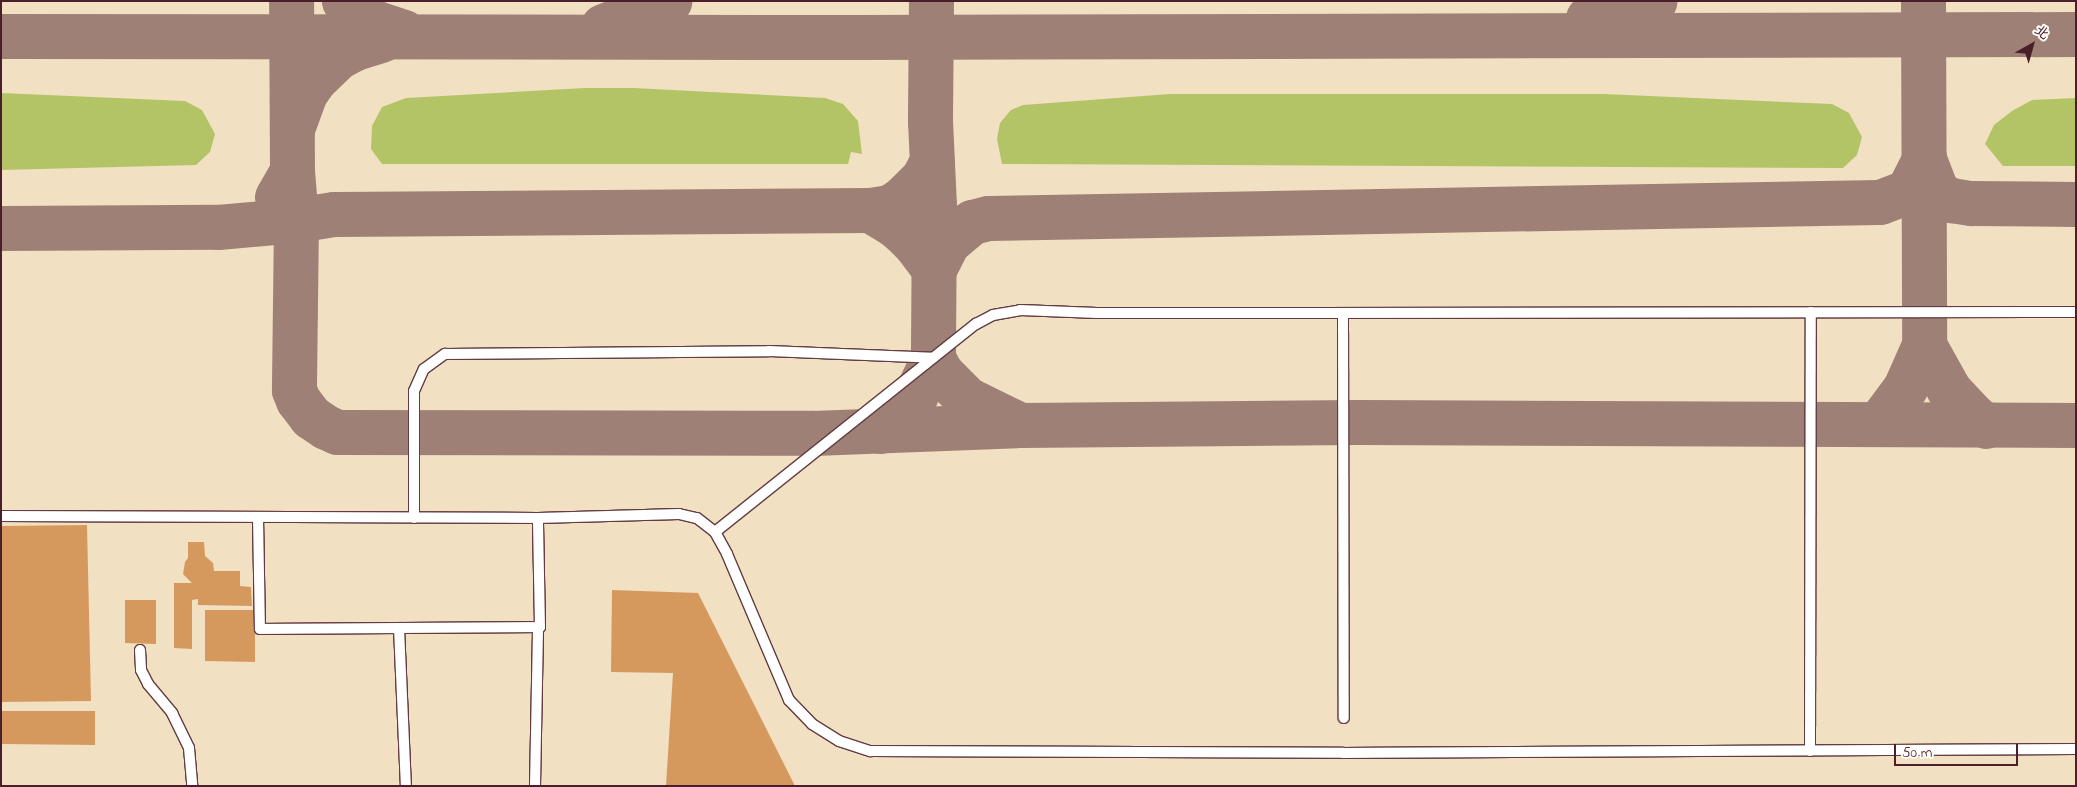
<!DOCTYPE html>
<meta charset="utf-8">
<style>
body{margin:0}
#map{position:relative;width:2077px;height:787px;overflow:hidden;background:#f2e0c2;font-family:"Indie Flower","LXGW WenKai TC",sans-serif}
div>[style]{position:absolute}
.green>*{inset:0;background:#b3c467}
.taxiway>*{height:45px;margin:-22.5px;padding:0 22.5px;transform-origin:22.5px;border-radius:22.5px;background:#9e8076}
.building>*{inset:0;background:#d6995d}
.roads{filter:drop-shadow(1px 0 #633c42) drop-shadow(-1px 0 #633c42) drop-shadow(0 1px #633c42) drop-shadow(0 -1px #633c42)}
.service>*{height:10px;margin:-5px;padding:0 5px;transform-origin:5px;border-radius:5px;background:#fff}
span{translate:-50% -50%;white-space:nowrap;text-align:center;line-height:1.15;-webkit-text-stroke:5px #fdfcf7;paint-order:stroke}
.frame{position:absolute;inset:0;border:2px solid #4a1f2b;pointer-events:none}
.north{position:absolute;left:2007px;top:20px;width:50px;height:50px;-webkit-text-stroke:4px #fdfcf7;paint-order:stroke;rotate:38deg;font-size:14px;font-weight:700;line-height:20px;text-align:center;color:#4a1f2b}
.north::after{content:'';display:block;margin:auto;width:18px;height:22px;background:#4a1f2b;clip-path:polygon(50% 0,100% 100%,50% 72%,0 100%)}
.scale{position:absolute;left:1894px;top:744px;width:124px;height:22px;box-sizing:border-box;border:2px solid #4a1f2b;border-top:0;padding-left:6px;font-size:15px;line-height:18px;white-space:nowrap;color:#4a1f2b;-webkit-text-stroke:4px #fdfcf7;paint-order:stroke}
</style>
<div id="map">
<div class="green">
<i style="clip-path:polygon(585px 88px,634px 88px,825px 98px,843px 104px,858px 121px,862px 154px,851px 152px,848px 164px,382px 164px,371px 149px,372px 126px,382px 107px,406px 98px)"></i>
<i style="clip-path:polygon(1px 93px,185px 101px,202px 110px,215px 134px,210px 152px,196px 165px,1px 170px)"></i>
<i style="clip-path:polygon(1170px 94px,1604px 94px,1832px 104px,1849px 113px,1862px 137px,1857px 155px,1843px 168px,1002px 164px,997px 139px,1000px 123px,1011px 110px,1023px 105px)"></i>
<i style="clip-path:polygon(2076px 98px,2076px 166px,2003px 166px,1985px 144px,1994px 125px,2012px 111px,2032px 100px)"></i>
</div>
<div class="taxiway">
<i style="left:344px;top:1px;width:39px;rotate:35deg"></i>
<i style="left:376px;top:23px;width:29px;rotate:18deg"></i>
<i style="left:931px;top:1px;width:120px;rotate:90.5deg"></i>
<i style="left:930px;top:121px;width:84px;rotate:87.3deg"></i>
<i style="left:934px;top:205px;width:153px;rotate:90.4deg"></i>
<i style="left:1923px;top:1px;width:344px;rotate:89.8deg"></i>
<i style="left:1588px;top:18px;width:37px;rotate:-11deg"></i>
<i style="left:1624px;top:11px;width:32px;rotate:-18deg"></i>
<i style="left:603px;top:26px;width:71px;rotate:-20.7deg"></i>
<i style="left:1px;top:36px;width:855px;rotate:0.07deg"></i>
<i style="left:856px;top:37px;width:1220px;rotate:-0.14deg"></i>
<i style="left:293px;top:126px;width:35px;rotate:-70deg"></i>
<i style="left:305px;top:93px;width:16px;rotate:-55deg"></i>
<i style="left:314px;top:80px;width:33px;rotate:-44deg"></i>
<i style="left:338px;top:57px;width:19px;rotate:-28deg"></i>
<i style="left:355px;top:48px;width:27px;rotate:-17deg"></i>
<i style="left:1924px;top:159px;width:36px;rotate:69deg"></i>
<i style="left:1937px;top:193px;width:16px;rotate:27deg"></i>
<i style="left:1951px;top:200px;width:20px;rotate:9deg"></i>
<i style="left:1971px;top:203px;width:105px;rotate:0.5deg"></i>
<i style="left:292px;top:171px;width:49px;rotate:85.3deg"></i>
<i style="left:296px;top:220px;width:170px;rotate:90.7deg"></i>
<i style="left:294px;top:390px;width:11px;rotate:68deg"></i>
<i style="left:298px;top:400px;width:21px;rotate:53deg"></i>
<i style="left:311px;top:417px;width:18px;rotate:34deg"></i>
<i style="left:326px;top:427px;width:12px;rotate:24deg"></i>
<i style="left:337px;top:432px;width:476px;rotate:0.1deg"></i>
<i style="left:813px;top:433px;width:207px;rotate:-2.2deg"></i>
<i style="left:1020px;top:425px;width:340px;rotate:-0.5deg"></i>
<i style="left:1360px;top:422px;width:716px;rotate:0.24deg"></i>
<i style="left:277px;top:197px;width:30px;rotate:-60deg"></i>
<i style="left:292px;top:171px;width:170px;rotate:-90.3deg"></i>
<i style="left:870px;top:210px;width:26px;rotate:31deg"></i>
<i style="left:892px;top:223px;width:14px;rotate:39deg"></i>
<i style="left:903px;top:232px;width:17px;rotate:45deg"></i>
<i style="left:915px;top:244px;width:31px;rotate:53deg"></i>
<i style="left:934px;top:269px;width:30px;rotate:-63deg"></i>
<i style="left:948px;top:242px;width:31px;rotate:-40deg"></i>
<i style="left:972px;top:222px;width:16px;rotate:-14deg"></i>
<i style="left:988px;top:218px;width:892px;rotate:-1.03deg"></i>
<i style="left:1880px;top:202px;width:30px;rotate:-21deg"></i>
<i style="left:1908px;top:191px;width:36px;rotate:-63deg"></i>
<i style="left:1px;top:228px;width:217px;rotate:-0.3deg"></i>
<i style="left:218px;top:227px;width:78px;rotate:-5.1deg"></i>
<i style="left:296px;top:220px;width:38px;rotate:-9deg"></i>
<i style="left:334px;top:214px;width:536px;rotate:-0.43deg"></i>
<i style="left:870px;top:210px;width:20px;rotate:-9deg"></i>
<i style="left:890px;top:207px;width:14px;rotate:-34deg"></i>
<i style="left:902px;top:199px;width:30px;rotate:-45deg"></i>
<i style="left:923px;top:178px;width:19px;rotate:-62deg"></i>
<i style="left:1879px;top:423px;width:44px;rotate:-53.4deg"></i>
<i style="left:1905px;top:388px;width:47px;rotate:-66.2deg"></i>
<i style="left:1924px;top:345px;width:51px;rotate:60.9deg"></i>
<i style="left:1949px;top:390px;width:33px;rotate:47deg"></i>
<i style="left:1971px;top:414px;width:19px;rotate:39deg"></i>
<i style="left:880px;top:431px;width:18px;rotate:-34deg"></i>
<i style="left:895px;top:421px;width:27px;rotate:-48deg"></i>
<i style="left:913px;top:401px;width:47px;rotate:-65.1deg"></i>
<i style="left:933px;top:358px;width:17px;rotate:62deg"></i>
<i style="left:941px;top:373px;width:37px;rotate:45deg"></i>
<i style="left:967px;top:399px;width:57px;rotate:26.1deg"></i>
</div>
<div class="building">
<i style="clip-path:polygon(87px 525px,91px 701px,1px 702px,1px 526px)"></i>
<i style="clip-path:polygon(188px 542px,204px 542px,205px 556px,213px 563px,214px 571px,240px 571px,240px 586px,251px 587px,252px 606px,198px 605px,198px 599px,192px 600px,192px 649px,174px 648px,174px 583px,192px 583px,183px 574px,185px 562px,188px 558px)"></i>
<i style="clip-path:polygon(612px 590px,698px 593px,795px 786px,666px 786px,673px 673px,611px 672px)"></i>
<i style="clip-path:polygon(125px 600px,156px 600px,156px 644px,125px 643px)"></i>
<i style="clip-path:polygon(205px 610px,255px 610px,255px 662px,205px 661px)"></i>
<i style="clip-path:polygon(1px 711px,95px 711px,95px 745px,1px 744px)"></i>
</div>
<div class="roads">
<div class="service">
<i style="left:1343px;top:313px;width:405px;rotate:89.9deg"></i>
<i style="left:1px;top:516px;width:537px;rotate:0.21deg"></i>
<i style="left:538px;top:518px;width:141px;rotate:-1.6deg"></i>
<i style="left:679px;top:514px;width:18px;rotate:13deg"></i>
<i style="left:697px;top:518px;width:23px;rotate:38deg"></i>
<i style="left:715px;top:532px;width:25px;rotate:61deg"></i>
<i style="left:727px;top:554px;width:159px;rotate:67deg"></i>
<i style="left:789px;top:700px;width:33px;rotate:46deg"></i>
<i style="left:812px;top:724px;width:32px;rotate:32deg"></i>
<i style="left:839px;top:741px;width:33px;rotate:18deg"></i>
<i style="left:870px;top:751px;width:473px;rotate:0.2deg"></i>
<i style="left:1343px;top:753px;width:733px;rotate:-0.31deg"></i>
<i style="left:258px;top:517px;width:112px;rotate:89deg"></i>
<i style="left:260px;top:629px;width:280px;rotate:-0.4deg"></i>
<i style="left:540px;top:627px;width:109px;rotate:-91.1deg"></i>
<i style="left:414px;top:518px;width:127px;rotate:-90deg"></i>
<i style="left:414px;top:391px;width:24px;rotate:-66deg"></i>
<i style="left:424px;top:369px;width:26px;rotate:-36deg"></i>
<i style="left:445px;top:354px;width:324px;rotate:-0.5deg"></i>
<i style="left:769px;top:351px;width:164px;rotate:2.4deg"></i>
<i style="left:715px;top:532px;width:334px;rotate:-38.6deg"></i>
<i style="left:976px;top:324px;width:19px;rotate:-28deg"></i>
<i style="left:993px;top:315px;width:27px;rotate:-10deg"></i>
<i style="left:1020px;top:310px;width:77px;rotate:2.2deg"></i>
<i style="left:1097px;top:313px;width:217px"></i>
<i style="left:1314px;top:313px;width:762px;rotate:-0.08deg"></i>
<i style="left:399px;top:628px;width:158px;rotate:87.5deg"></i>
<i style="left:140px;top:650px;width:20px;rotate:87deg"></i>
<i style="left:141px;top:670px;width:16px;rotate:63deg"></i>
<i style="left:148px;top:684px;width:38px;rotate:50deg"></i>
<i style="left:172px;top:713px;width:39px;rotate:64deg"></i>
<i style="left:189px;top:748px;width:38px;rotate:85deg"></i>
<i style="left:1810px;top:751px;width:439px;rotate:-89.9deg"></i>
<i style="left:535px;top:786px;width:159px;rotate:-88.9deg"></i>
</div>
</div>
<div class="frame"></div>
<div class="north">北</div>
<div class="scale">50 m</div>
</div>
